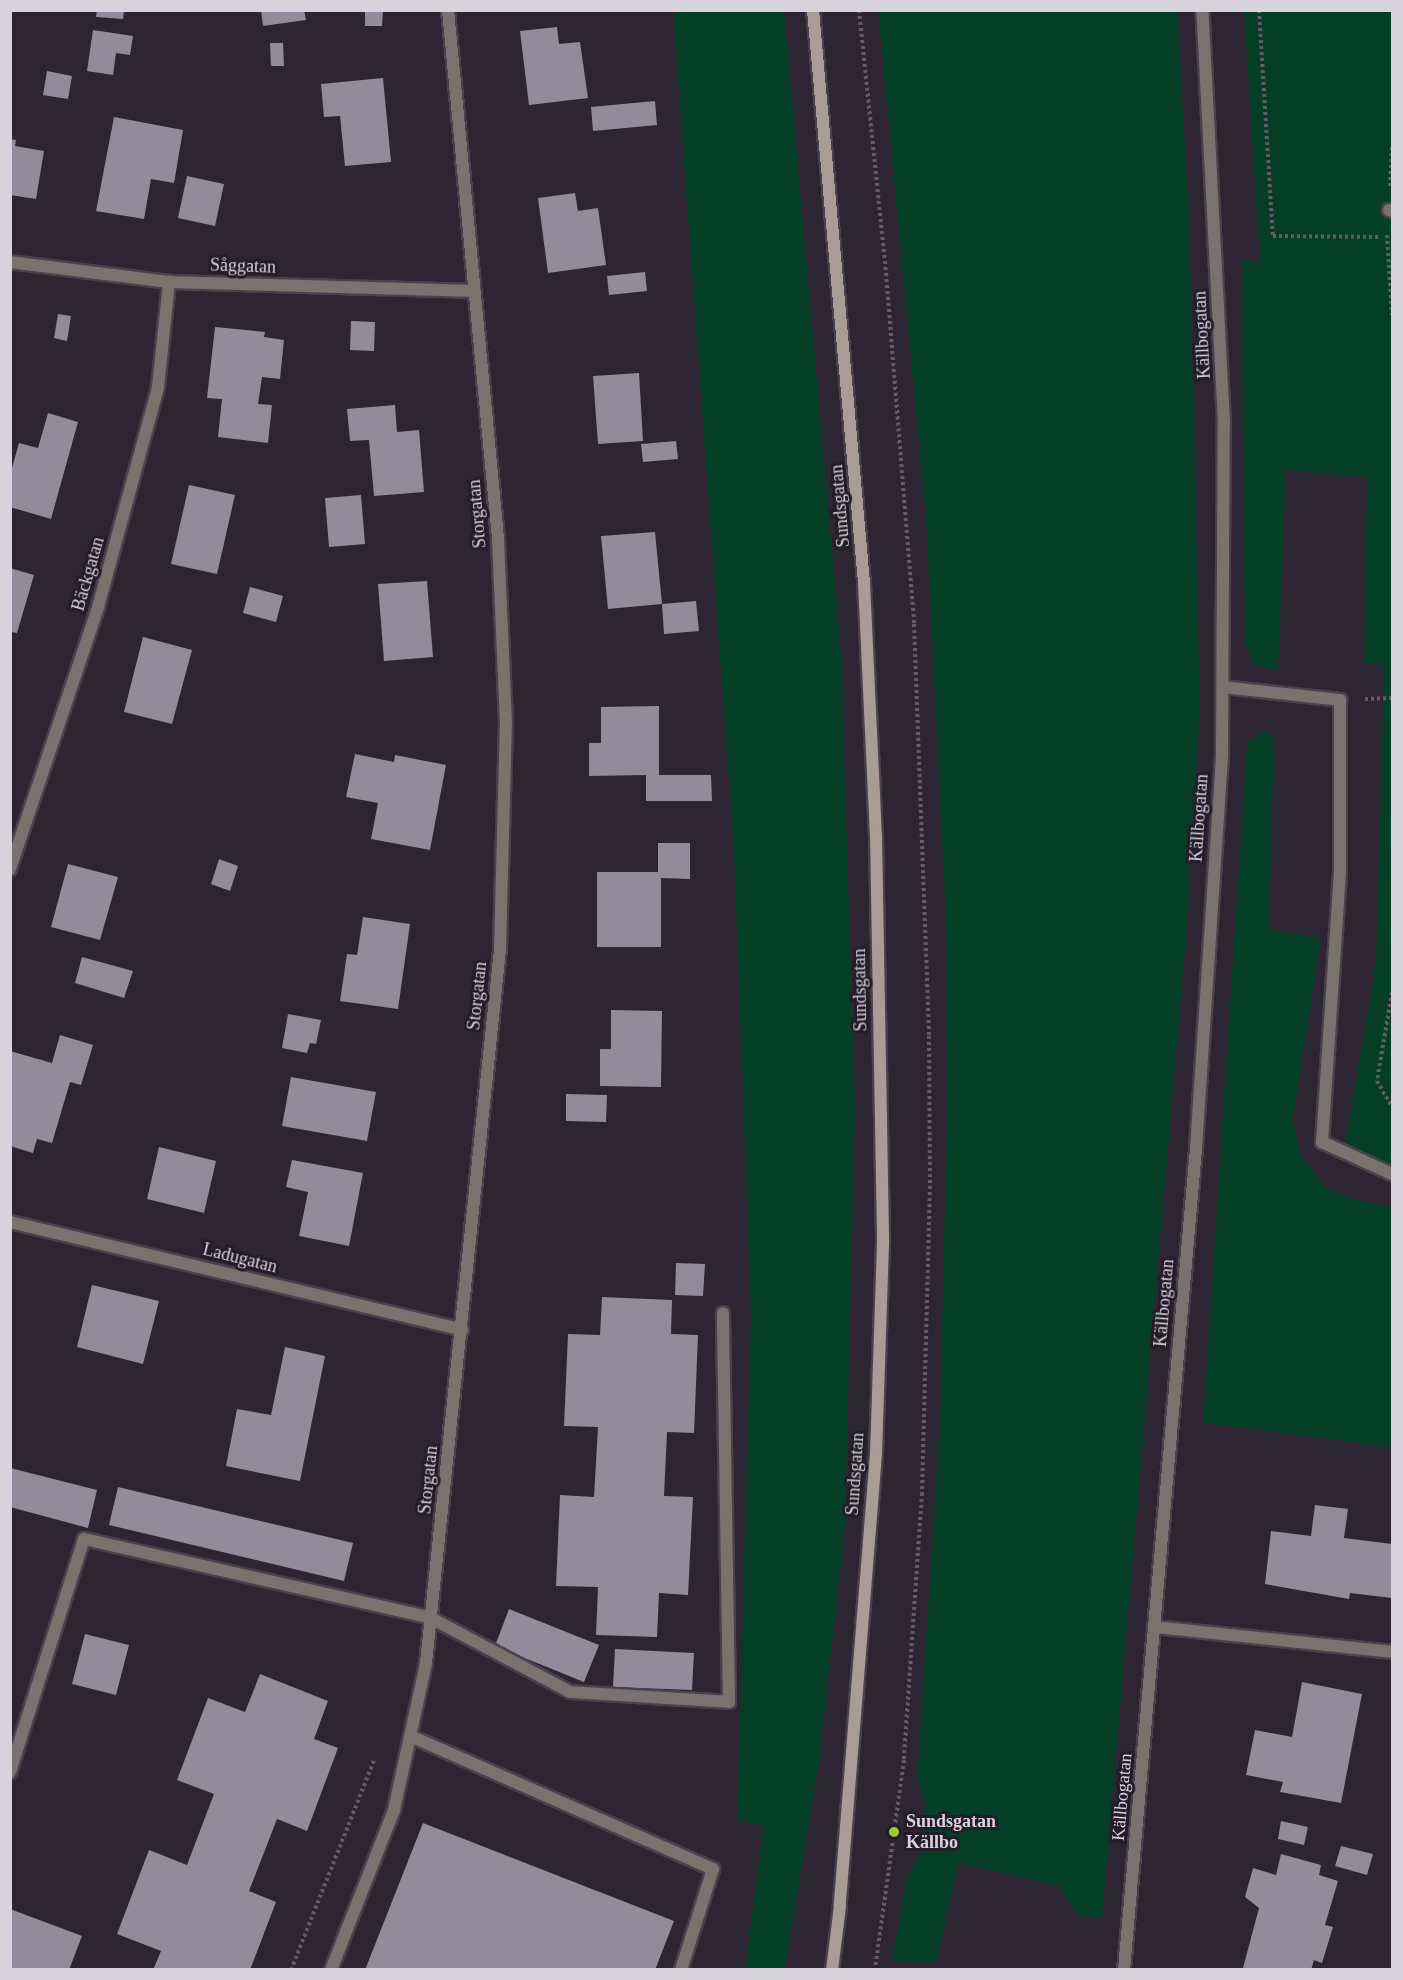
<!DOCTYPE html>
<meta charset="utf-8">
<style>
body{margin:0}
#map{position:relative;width:1403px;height:1980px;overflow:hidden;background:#2e2532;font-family:Georgia,serif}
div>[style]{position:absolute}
.green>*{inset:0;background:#043e27}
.building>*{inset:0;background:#918b9c}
.path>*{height:4px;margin-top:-2px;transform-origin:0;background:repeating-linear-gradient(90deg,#635c67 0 3px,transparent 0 6px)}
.roads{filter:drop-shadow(2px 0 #49414d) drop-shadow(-2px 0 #49414d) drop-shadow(0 2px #49414d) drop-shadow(0 -2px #49414d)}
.lane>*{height:12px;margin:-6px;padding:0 6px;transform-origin:6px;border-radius:6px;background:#7a726e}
.street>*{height:12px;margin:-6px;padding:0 6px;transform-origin:6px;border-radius:6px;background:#7a726e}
.secondary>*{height:12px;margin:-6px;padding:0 6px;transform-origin:6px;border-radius:6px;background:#a99b96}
.dots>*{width:16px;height:16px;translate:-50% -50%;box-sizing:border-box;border:3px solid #241c28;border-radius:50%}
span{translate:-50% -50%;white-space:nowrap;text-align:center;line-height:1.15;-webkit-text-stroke:6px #241c28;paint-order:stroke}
.street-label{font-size:18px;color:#d8d3db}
.poi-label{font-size:18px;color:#d8d3db;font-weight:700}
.left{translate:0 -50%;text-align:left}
.frame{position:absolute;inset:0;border:12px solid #d8d3db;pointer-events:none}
</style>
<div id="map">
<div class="green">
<i style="clip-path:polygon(673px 11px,784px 11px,841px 651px,855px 1105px,845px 1526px,819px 1760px,785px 1969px,745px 1969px,763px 1826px,737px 1820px,751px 1314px,734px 850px)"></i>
<i style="clip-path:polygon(878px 11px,1177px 11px,1189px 215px,1200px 708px,1186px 937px,1102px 1918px,1078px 1916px,1059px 1886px,959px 1863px,936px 1961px,892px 1962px,906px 1880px,920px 1852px,926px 1806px,917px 1781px,940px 1421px,947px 1118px,946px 921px,926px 518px)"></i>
<i style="clip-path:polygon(1244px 11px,1392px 11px,1392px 1165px,1343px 1155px,1376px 962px,1384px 664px,1364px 664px,1367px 477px,1286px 470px,1278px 671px,1253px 664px,1245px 641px,1241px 262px,1260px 262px)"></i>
<i style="clip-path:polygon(1265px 731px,1274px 737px,1269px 929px,1321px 937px,1293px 1119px,1300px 1153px,1324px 1186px,1354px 1200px,1392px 1207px,1392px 1447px,1203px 1423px,1247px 742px)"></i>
</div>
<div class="building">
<i style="clip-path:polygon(97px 10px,124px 10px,123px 19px,96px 17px)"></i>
<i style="clip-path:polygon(261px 10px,304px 10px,306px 20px,263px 26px)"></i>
<i style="clip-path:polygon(365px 10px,383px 10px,382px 26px,365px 26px)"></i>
<i style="clip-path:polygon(557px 27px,559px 44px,580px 42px,588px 98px,529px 105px,520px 31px)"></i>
<i style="clip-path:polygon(93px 30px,133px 36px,130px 55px,116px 53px,113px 75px,87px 71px)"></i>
<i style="clip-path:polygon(270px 43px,283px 43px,284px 66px,271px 66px)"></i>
<i style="clip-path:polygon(47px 71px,72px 76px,68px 99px,43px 95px)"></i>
<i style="clip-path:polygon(383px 78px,391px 162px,345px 166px,340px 116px,324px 117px,321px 84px)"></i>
<i style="clip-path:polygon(655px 101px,657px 125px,593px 131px,591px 107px)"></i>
<i style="clip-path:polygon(114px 117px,183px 130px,174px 183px,151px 179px,144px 219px,96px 211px)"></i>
<i style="clip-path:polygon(10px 139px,16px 140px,15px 146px,44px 151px,36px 199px,10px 195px)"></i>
<i style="clip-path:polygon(187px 176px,224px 184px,215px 226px,178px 218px)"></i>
<i style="clip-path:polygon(575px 193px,578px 211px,598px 208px,606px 265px,548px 273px,538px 198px)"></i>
<i style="clip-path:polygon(645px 272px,647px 291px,609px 295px,607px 276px)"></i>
<i style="clip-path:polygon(58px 314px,71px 316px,67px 341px,54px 338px)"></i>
<i style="clip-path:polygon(351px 321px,375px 322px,374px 351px,350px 350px)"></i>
<i style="clip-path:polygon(215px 327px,265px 332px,264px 337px,284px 340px,280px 379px,262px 377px,258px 404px,272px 405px,268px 443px,218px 437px,222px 399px,207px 398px)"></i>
<i style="clip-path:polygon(639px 373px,643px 441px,598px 444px,593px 376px)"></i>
<i style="clip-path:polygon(395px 405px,397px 432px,419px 430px,424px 492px,374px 496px,369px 440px,350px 441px,347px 409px)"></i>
<i style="clip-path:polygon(48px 413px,78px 422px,51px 519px,10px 507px,10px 475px,19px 443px,38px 448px)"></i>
<i style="clip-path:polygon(676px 441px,678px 459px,643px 462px,641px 444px)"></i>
<i style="clip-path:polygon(189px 485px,235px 495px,217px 574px,171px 564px)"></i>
<i style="clip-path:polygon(361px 495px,365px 544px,329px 547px,325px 498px)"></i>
<i style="clip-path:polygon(655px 532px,662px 604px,608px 609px,601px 536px)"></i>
<i style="clip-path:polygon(10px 568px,34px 575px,17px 633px,10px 632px)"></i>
<i style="clip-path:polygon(427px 581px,433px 657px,384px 661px,378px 584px)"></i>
<i style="clip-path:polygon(250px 587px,283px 596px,276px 622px,243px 613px)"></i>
<i style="clip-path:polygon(696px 601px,699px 631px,664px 634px,662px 604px)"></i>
<i style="clip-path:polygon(143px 637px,192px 650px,172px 724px,124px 712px)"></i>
<i style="clip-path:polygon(659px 706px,659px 775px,711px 775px,712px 801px,646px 801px,646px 775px,589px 776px,589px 743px,601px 743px,601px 707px)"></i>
<i style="clip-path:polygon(355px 754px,394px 762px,395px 755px,446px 765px,430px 850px,371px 839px,378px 803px,346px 797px)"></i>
<i style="clip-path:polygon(658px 843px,690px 843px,690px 879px,661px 878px,661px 947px,597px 947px,597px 872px,658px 872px)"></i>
<i style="clip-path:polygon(219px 859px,238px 866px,230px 891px,211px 884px)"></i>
<i style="clip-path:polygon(68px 864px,118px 877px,100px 940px,51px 927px)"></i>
<i style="clip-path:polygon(363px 917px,410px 924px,398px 1009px,340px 1001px,347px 954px,357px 955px)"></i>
<i style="clip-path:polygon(82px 957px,133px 971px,124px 998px,75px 983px)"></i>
<i style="clip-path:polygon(611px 1010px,662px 1011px,661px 1087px,600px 1086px,600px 1049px,611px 1049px)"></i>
<i style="clip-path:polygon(288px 1014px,321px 1020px,316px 1044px,310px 1043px,307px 1053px,282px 1048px)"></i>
<i style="clip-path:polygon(60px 1035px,93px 1045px,81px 1085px,70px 1082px,52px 1143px,37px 1139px,33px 1153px,10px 1146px,10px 1051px,52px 1063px)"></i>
<i style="clip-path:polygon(291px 1077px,376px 1092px,367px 1141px,282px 1126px)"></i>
<i style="clip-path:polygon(566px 1094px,607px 1095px,606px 1122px,566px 1121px)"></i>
<i style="clip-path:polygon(159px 1147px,216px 1161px,204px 1213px,147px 1199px)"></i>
<i style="clip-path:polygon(292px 1160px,363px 1173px,349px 1246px,299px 1236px,308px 1192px,286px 1187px)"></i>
<i style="clip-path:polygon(676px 1263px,705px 1264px,703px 1296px,675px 1295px)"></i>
<i style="clip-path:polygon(92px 1285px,159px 1301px,143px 1364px,77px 1347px)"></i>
<i style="clip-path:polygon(602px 1297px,672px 1300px,671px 1334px,698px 1335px,694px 1433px,667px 1432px,664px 1496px,693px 1497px,688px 1595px,659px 1593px,657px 1637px,596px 1635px,598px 1587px,556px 1586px,560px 1495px,594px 1497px,598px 1427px,564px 1426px,568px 1334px,600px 1335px)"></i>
<i style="clip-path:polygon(285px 1347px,325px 1356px,300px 1481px,226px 1466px,237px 1409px,271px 1415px)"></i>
<i style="clip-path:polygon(10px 1468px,97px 1490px,88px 1528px,10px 1507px)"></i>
<i style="clip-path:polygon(118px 1487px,353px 1543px,344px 1581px,109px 1525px)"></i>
<i style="clip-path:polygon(1315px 1505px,1348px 1509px,1344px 1538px,1392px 1544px,1392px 1598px,1350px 1593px,1349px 1599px,1265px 1584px,1271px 1531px,1311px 1536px)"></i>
<i style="clip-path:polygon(509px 1609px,599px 1645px,584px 1682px,495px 1646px)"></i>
<i style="clip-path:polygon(85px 1634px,129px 1645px,116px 1695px,72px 1684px)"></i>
<i style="clip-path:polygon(615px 1649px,694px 1653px,692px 1690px,613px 1687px)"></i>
<i style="clip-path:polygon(260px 1674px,328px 1701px,314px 1739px,338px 1748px,307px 1831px,277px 1819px,249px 1891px,276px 1902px,250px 1970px,153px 1970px,161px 1951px,117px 1934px,149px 1850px,187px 1865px,214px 1794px,177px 1780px,208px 1698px,245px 1712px)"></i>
<i style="clip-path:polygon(1302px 1682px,1362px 1694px,1341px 1803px,1280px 1792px,1283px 1782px,1246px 1775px,1255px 1730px,1292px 1737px)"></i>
<i style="clip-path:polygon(1281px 1821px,1308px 1827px,1304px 1845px,1278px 1839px)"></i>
<i style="clip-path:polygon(423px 1823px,674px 1921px,655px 1970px,365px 1970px)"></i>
<i style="clip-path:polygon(1341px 1846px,1373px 1854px,1367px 1875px,1335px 1866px)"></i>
<i style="clip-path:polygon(1281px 1854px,1321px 1865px,1319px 1875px,1338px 1881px,1325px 1925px,1333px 1927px,1322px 1963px,1314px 1960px,1311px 1970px,1243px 1968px,1259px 1908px,1245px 1897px,1253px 1868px,1276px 1875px)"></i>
<i style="clip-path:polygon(10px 1909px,82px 1936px,69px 1970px,10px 1970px)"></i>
</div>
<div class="path">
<i style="left:859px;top:10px;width:252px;rotate:84.1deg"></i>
<i style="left:885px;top:261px;width:364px;rotate:85.4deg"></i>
<i style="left:914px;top:624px;width:412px;rotate:87.9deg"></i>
<i style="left:929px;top:1036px;width:150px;rotate:89.6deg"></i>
<i style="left:930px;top:1186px;width:307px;rotate:91.5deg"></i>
<i style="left:922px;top:1493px;width:268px;rotate:93.9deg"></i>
<i style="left:904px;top:1760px;width:212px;rotate:97.9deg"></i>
<i style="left:1259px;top:10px;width:226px;rotate:86.5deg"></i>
<i style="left:1273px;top:236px;width:107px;rotate:0.5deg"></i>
<i style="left:1390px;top:186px;width:40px;rotate:-87.1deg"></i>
<i style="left:1387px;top:235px;width:80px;rotate:86.4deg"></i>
<i style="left:1365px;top:699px;width:27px;rotate:-2deg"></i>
<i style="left:1392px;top:992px;width:90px;rotate:99.6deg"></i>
<i style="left:1377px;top:1081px;width:30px;rotate:60deg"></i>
<i style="left:291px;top:1970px;width:228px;rotate:-68.4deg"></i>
</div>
<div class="roads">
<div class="lane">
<i style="left:1389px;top:210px;width:3px;rotate:18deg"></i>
<i style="left:1223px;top:687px;width:118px;rotate:6.3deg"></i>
<i style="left:1340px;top:700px;width:172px;rotate:90deg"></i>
<i style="left:1340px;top:872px;width:271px;rotate:93.8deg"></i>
<i style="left:1322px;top:1142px;width:77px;rotate:24.6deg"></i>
<i style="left:410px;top:1736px;width:331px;rotate:23.7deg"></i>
<i style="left:713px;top:1869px;width:106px;rotate:107.6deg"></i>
<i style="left:10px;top:1772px;width:244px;rotate:-72.4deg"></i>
<i style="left:84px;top:1539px;width:356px;rotate:12.8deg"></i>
<i style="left:431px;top:1618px;width:157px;rotate:28deg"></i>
<i style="left:570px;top:1692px;width:159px;rotate:3.6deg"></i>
<i style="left:729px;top:1702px;width:389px;rotate:-90.9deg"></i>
</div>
<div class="street">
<i style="left:10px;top:262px;width:160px;rotate:7.2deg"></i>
<i style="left:169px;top:282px;width:306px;rotate:1.7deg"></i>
<i style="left:10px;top:869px;width:276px;rotate:-71.4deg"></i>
<i style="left:98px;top:607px;width:228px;rotate:-74.7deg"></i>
<i style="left:158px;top:387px;width:106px;rotate:-84deg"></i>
<i style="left:10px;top:1222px;width:465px;rotate:13.4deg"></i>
<i style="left:1155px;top:1627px;width:238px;rotate:6deg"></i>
<i style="left:331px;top:1970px;width:172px;rotate:-68.5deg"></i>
<i style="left:394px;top:1810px;width:150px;rotate:-77.7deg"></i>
<i style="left:426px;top:1663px;width:718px;rotate:-84.08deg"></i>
<i style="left:500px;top:949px;width:226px;rotate:-88.5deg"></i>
<i style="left:506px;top:723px;width:185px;rotate:-92.5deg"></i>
<i style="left:498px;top:538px;width:530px;rotate:-95.41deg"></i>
<i style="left:1124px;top:1970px;width:825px;rotate:-84.99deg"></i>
<i style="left:1196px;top:1148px;width:396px;rotate:-86.2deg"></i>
<i style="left:1222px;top:753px;width:330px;rotate:-89.7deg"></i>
<i style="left:1224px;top:423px;width:414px;rotate:-93deg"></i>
</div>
<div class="secondary">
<i style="left:813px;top:10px;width:575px;rotate:84.91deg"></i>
<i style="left:864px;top:583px;width:252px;rotate:87.3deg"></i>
<i style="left:876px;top:835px;width:408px;rotate:89deg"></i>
<i style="left:883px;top:1243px;width:211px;rotate:91.9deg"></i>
<i style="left:876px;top:1454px;width:453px;rotate:94.6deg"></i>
<i style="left:840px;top:1906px;width:64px;rotate:97.1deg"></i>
</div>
</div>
<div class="dots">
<i style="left:894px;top:1832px;background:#a0c92c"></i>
</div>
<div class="street-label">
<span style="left:243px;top:266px;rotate:2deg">Såggatan</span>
<span style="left:1202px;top:335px;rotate:-93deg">Källbogatan</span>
<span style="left:840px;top:506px;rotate:-95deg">Sundsgatan</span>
<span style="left:477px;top:514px;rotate:-95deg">Storgatan</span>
<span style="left:88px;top:574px;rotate:-74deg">Bäckgatan</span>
<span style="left:1199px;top:818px;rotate:-86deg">Källbogatan</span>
<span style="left:860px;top:990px;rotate:-91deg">Sundsgatan</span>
<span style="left:477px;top:996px;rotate:-84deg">Storgatan</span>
<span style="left:240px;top:1258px;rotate:14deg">Ladugatan</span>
<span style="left:1164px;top:1303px;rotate:-85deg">Källbogatan</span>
<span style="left:855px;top:1474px;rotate:-86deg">Sundsgatan</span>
<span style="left:428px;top:1480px;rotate:-84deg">Storgatan</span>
<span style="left:1122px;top:1797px;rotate:-85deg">Källbogatan</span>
</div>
<div class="poi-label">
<span class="left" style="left:906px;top:1832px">Sundsgatan<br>Källbo</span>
</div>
<div class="frame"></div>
</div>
